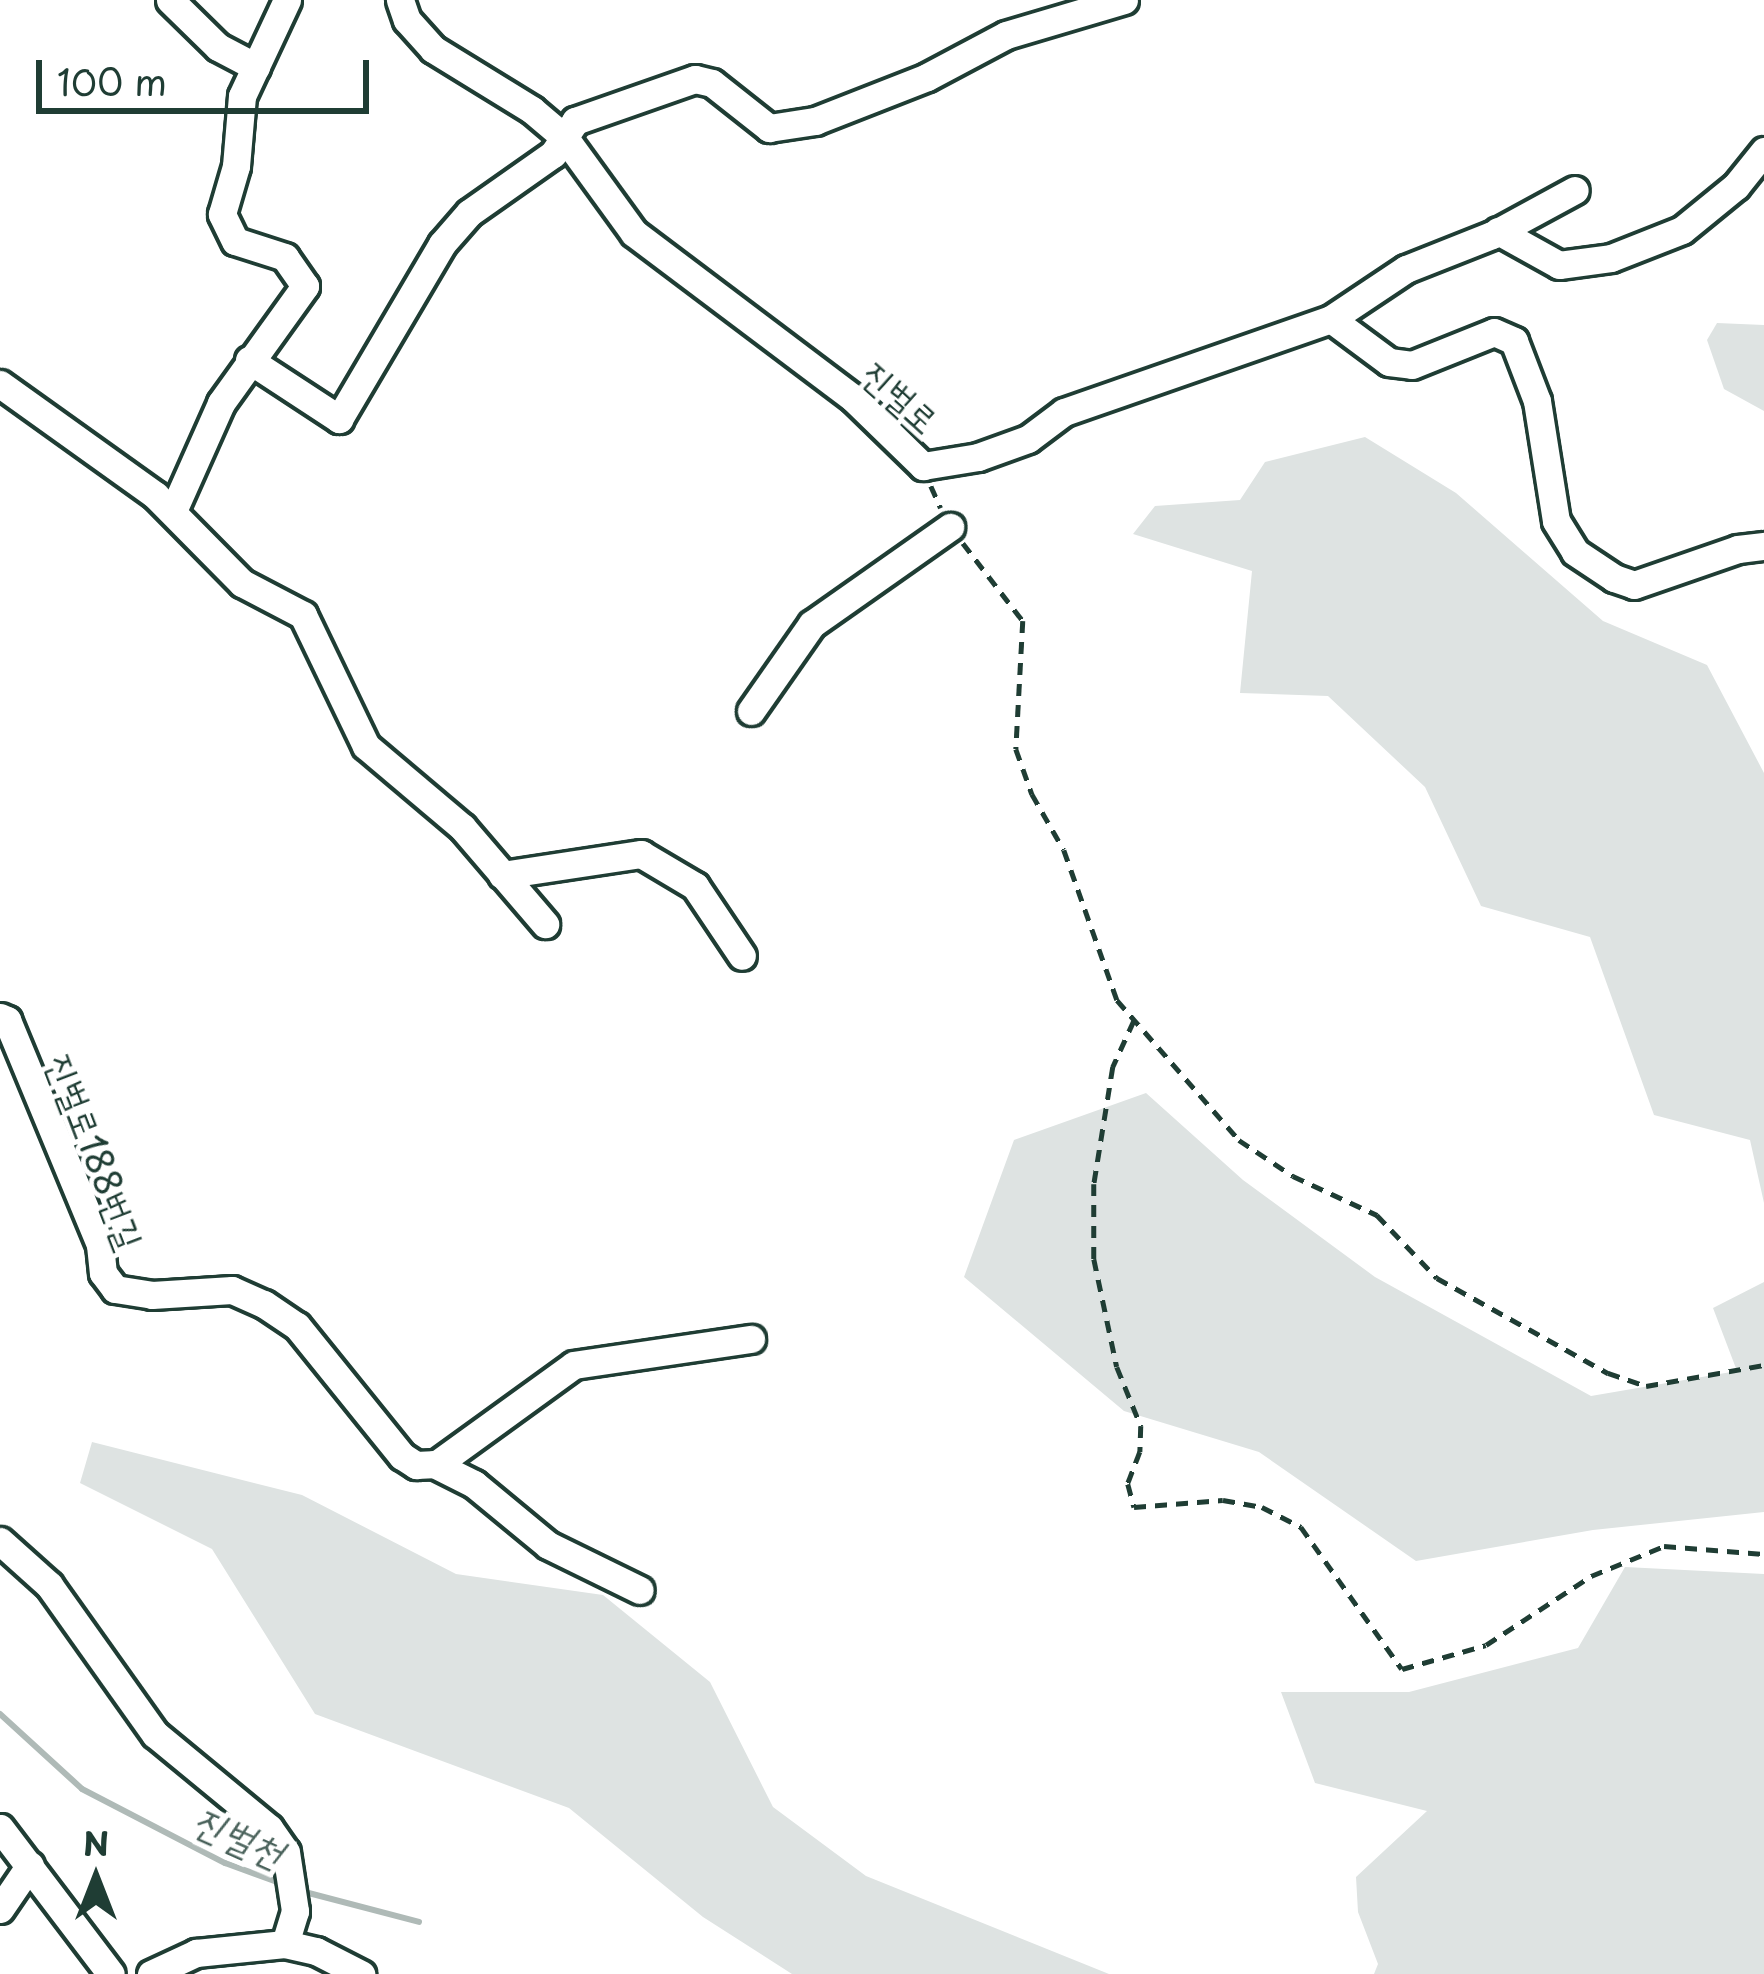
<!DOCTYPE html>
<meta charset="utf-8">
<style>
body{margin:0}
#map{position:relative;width:1764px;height:1974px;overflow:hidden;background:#fff;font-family:"Playpen Sans","Poor Story",sans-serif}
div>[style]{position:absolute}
.green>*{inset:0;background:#dee3e2}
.stream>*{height:6px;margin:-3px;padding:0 3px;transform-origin:3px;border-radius:3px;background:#afbab7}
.path>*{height:4.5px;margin-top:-2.25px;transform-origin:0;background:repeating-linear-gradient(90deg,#1f3d34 0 12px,transparent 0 21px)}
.roads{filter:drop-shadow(3px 0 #1f3d34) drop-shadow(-3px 0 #1f3d34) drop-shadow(0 3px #1f3d34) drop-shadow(0 -3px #1f3d34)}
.minor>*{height:27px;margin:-13.5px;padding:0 13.5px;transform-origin:13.5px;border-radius:13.5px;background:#fff}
span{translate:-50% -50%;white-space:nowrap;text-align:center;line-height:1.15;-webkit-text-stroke:10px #fff;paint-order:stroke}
.street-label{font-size:36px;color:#1f3d34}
.water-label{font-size:39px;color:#4a625b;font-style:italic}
.north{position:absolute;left:36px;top:1818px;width:120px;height:120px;-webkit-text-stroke:9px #fff;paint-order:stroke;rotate:0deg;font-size:33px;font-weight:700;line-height:48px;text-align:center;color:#1f3d34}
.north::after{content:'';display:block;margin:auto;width:42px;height:54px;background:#1f3d34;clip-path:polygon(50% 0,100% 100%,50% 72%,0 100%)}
.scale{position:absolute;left:36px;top:60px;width:333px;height:54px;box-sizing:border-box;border:6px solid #1f3d34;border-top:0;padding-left:15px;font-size:36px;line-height:42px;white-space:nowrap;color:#1f3d34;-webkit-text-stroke:9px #fff;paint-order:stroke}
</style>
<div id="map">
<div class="green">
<i style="clip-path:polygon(1717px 323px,1764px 325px,1764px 411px,1724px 389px,1707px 340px)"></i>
<i style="clip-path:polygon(1365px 437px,1456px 493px,1603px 621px,1707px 665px,1764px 773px,1764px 1203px,1750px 1140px,1654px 1115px,1590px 937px,1481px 906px,1425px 787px,1328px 696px,1240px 693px,1252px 571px,1133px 534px,1155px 506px,1240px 500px,1265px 462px)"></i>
<i style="clip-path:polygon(1146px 1093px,1243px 1180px,1375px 1277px,1591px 1396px,1737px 1371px,1713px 1308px,1764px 1282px,1764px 1512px,1593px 1530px,1416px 1561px,1259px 1452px,1124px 1411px,964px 1277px,1014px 1140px)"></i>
<i style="clip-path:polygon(92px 1442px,302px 1495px,456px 1574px,603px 1595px,710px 1682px,773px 1807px,866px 1876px,1109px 1974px,792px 1974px,703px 1917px,569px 1808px,315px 1714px,212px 1549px,80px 1483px)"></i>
<i style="clip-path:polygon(1625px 1567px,1764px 1574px,1764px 1974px,1374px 1974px,1378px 1964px,1358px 1912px,1356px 1877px,1427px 1811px,1315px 1783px,1281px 1692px,1409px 1692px,1578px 1648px)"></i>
</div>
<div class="stream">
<i style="left:0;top:1714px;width:111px;rotate:42.4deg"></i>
<i style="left:82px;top:1789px;width:161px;rotate:27.4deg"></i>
<i style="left:225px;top:1863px;width:62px;rotate:19.9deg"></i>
<i style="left:301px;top:1891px;width:122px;rotate:14.7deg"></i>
</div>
<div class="path">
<i style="left:931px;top:486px;width:24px;rotate:66deg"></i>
<i style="left:963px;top:543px;width:98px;rotate:52.4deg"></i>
<i style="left:1023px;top:621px;width:128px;rotate:93.1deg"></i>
<i style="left:1016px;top:749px;width:48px;rotate:70.4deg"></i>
<i style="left:1032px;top:794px;width:64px;rotate:60.3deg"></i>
<i style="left:1064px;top:850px;width:159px;rotate:70.5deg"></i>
<i style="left:1117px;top:1000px;width:186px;rotate:48.9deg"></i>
<i style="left:1239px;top:1140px;width:65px;rotate:33.7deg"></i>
<i style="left:1293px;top:1176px;width:93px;rotate:24.9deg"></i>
<i style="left:1377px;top:1215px;width:87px;rotate:46.4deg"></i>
<i style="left:1437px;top:1278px;width:196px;rotate:29.1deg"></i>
<i style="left:1608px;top:1373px;width:40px;rotate:18.9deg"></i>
<i style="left:1646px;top:1386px;width:120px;rotate:-10.1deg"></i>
<i style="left:1134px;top:1021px;width:51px;rotate:114.5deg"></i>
<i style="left:1113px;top:1067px;width:119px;rotate:99.2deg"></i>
<i style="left:1094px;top:1184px;width:75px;rotate:90deg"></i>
<i style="left:1094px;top:1259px;width:110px;rotate:78deg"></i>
<i style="left:1117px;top:1367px;width:64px;rotate:67.9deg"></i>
<i style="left:1141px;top:1426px;width:26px;rotate:92deg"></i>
<i style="left:1140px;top:1452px;width:34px;rotate:111deg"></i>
<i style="left:1128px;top:1484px;width:24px;rotate:75deg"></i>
<i style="left:1134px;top:1507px;width:89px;rotate:-4.5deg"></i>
<i style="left:1223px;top:1500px;width:40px;rotate:10deg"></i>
<i style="left:1262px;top:1507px;width:44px;rotate:27.1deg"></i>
<i style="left:1301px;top:1527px;width:174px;rotate:54.6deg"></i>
<i style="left:1402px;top:1669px;width:87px;rotate:-15.9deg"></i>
<i style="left:1486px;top:1645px;width:126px;rotate:-33.3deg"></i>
<i style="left:1591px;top:1576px;width:79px;rotate:-22.3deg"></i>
<i style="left:1664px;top:1546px;width:100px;rotate:4.6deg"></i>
</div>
<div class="roads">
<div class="minor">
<i style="left:170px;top:0;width:67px;rotate:44.4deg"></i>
<i style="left:218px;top:47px;width:43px;rotate:27.8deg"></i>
<i style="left:400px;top:0;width:21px;rotate:71deg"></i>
<i style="left:407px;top:20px;width:39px;rotate:48deg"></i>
<i style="left:433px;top:49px;width:116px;rotate:31.6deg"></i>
<i style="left:532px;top:110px;width:43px;rotate:40.3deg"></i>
<i style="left:565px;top:138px;width:117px;rotate:54deg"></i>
<i style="left:634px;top:233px;width:274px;rotate:37deg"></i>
<i style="left:853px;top:398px;width:98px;rotate:44.2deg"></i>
<i style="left:923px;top:466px;width:56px;rotate:-9.3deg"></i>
<i style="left:978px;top:457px;width:53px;rotate:-19.8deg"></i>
<i style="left:1028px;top:439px;width:45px;rotate:-36.9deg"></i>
<i style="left:1064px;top:412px;width:283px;rotate:-19.2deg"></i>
<i style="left:1331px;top:319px;width:90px;rotate:-33.7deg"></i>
<i style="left:1406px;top:269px;width:92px;rotate:-21.6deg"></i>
<i style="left:1492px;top:235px;width:94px;rotate:-28.5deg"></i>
<i style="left:1498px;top:231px;width:70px;rotate:29.1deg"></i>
<i style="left:1559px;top:265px;width:52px;rotate:-7.7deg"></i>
<i style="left:1611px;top:258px;width:76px;rotate:-21.5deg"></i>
<i style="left:1682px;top:230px;width:70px;rotate:-39.2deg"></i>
<i style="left:1736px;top:186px;width:45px;rotate:-51.3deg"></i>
<i style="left:1331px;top:319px;width:72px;rotate:36.6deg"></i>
<i style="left:1389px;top:362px;width:23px;rotate:7deg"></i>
<i style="left:1412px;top:365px;width:88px;rotate:-21.9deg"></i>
<i style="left:1494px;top:332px;width:22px;rotate:24deg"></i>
<i style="left:1514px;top:341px;width:64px;rotate:69deg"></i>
<i style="left:1537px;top:401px;width:121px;rotate:81deg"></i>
<i style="left:1556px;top:521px;width:36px;rotate:58deg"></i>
<i style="left:1575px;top:552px;width:47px;rotate:33.7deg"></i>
<i style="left:1614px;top:578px;width:21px;rotate:19deg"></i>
<i style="left:1634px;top:585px;width:110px;rotate:-19.1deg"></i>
<i style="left:1738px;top:549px;width:26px;rotate:-7deg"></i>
<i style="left:249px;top:360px;width:108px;rotate:33.2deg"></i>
<i style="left:339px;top:419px;width:203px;rotate:-59.5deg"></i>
<i style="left:442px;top:244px;width:41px;rotate:-48.9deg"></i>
<i style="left:469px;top:213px;width:103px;rotate:-35.1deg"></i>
<i style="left:553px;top:154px;width:40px;rotate:-56deg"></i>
<i style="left:575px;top:121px;width:127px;rotate:-19.3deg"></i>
<i style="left:695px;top:79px;width:17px;rotate:13deg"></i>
<i style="left:712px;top:83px;width:73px;rotate:38.3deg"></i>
<i style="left:769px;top:128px;width:47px;rotate:-8.7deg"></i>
<i style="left:815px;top:121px;width:120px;rotate:-21.4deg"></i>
<i style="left:927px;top:77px;width:89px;rotate:-28deg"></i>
<i style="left:1006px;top:35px;width:123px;rotate:-16.5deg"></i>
<i style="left:0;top:384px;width:191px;rotate:35.6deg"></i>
<i style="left:155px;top:495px;width:124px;rotate:45.3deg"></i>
<i style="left:242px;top:583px;width:69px;rotate:27.7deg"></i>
<i style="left:303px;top:615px;width:145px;rotate:64.3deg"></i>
<i style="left:366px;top:746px;width:126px;rotate:40.2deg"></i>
<i style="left:462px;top:827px;width:128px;rotate:49.4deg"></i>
<i style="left:173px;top:511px;width:118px;rotate:-66deg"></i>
<i style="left:221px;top:403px;width:144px;rotate:-54.3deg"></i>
<i style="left:305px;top:286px;width:35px;rotate:-125deg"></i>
<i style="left:285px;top:257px;width:52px;rotate:-162.3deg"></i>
<i style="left:235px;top:241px;width:30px;rotate:-116deg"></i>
<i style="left:222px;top:214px;width:50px;rotate:-73.7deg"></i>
<i style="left:236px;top:166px;width:70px;rotate:-85.1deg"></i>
<i style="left:242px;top:96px;width:106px;rotate:-64.9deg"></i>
<i style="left:751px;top:711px;width:106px;rotate:-55deg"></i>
<i style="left:812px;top:624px;width:169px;rotate:-35.1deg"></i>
<i style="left:502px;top:875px;width:141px;rotate:-8.6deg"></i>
<i style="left:641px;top:854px;width:63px;rotate:30.7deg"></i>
<i style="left:695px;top:886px;width:84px;rotate:56.1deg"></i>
<i style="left:0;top:1017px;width:8px;rotate:23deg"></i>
<i style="left:7px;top:1020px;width:243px;rotate:67.5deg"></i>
<i style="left:100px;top:1245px;width:28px;rotate:84deg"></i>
<i style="left:103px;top:1273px;width:20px;rotate:53deg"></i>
<i style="left:115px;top:1289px;width:37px;rotate:9deg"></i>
<i style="left:152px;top:1295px;width:80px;rotate:-3.6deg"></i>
<i style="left:232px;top:1290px;width:35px;rotate:24deg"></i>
<i style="left:264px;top:1304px;width:40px;rotate:34deg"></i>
<i style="left:297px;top:1326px;width:167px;rotate:51.1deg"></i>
<i style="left:402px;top:1456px;width:17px;rotate:33deg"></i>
<i style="left:416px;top:1465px;width:21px;rotate:-3deg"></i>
<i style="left:437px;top:1464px;width:169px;rotate:-35.9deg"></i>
<i style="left:574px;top:1365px;width:179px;rotate:-8.4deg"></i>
<i style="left:434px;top:1464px;width:45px;rotate:26.6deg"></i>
<i style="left:474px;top:1484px;width:96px;rotate:39.5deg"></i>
<i style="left:548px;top:1545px;width:102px;rotate:26.1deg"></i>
<i style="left:0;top:1541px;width:66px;rotate:41.9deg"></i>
<i style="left:49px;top:1585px;width:183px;rotate:54.6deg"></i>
<i style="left:155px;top:1734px;width:148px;rotate:39.5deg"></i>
<i style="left:269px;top:1828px;width:29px;rotate:55deg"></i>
<i style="left:286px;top:1852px;width:60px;rotate:81.3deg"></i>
<i style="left:295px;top:1911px;width:34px;rotate:107deg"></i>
<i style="left:285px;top:1944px;width:32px;rotate:13deg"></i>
<i style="left:316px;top:1951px;width:51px;rotate:27.1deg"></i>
<i style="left:0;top:1828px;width:183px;rotate:52.8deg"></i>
<i style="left:0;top:1909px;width:53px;rotate:-55.7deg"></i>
<i style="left:151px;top:1974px;width:50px;rotate:-25deg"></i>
<i style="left:196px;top:1953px;width:89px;rotate:-5.8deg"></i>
</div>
</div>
<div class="street-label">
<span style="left:901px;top:396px;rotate:42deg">진벌로</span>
<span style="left:96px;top:1151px;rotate:69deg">진벌로188번길</span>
</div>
<div class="water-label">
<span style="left:239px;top:1835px;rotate:24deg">진벌천</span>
</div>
<div class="north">N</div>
<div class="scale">100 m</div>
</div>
